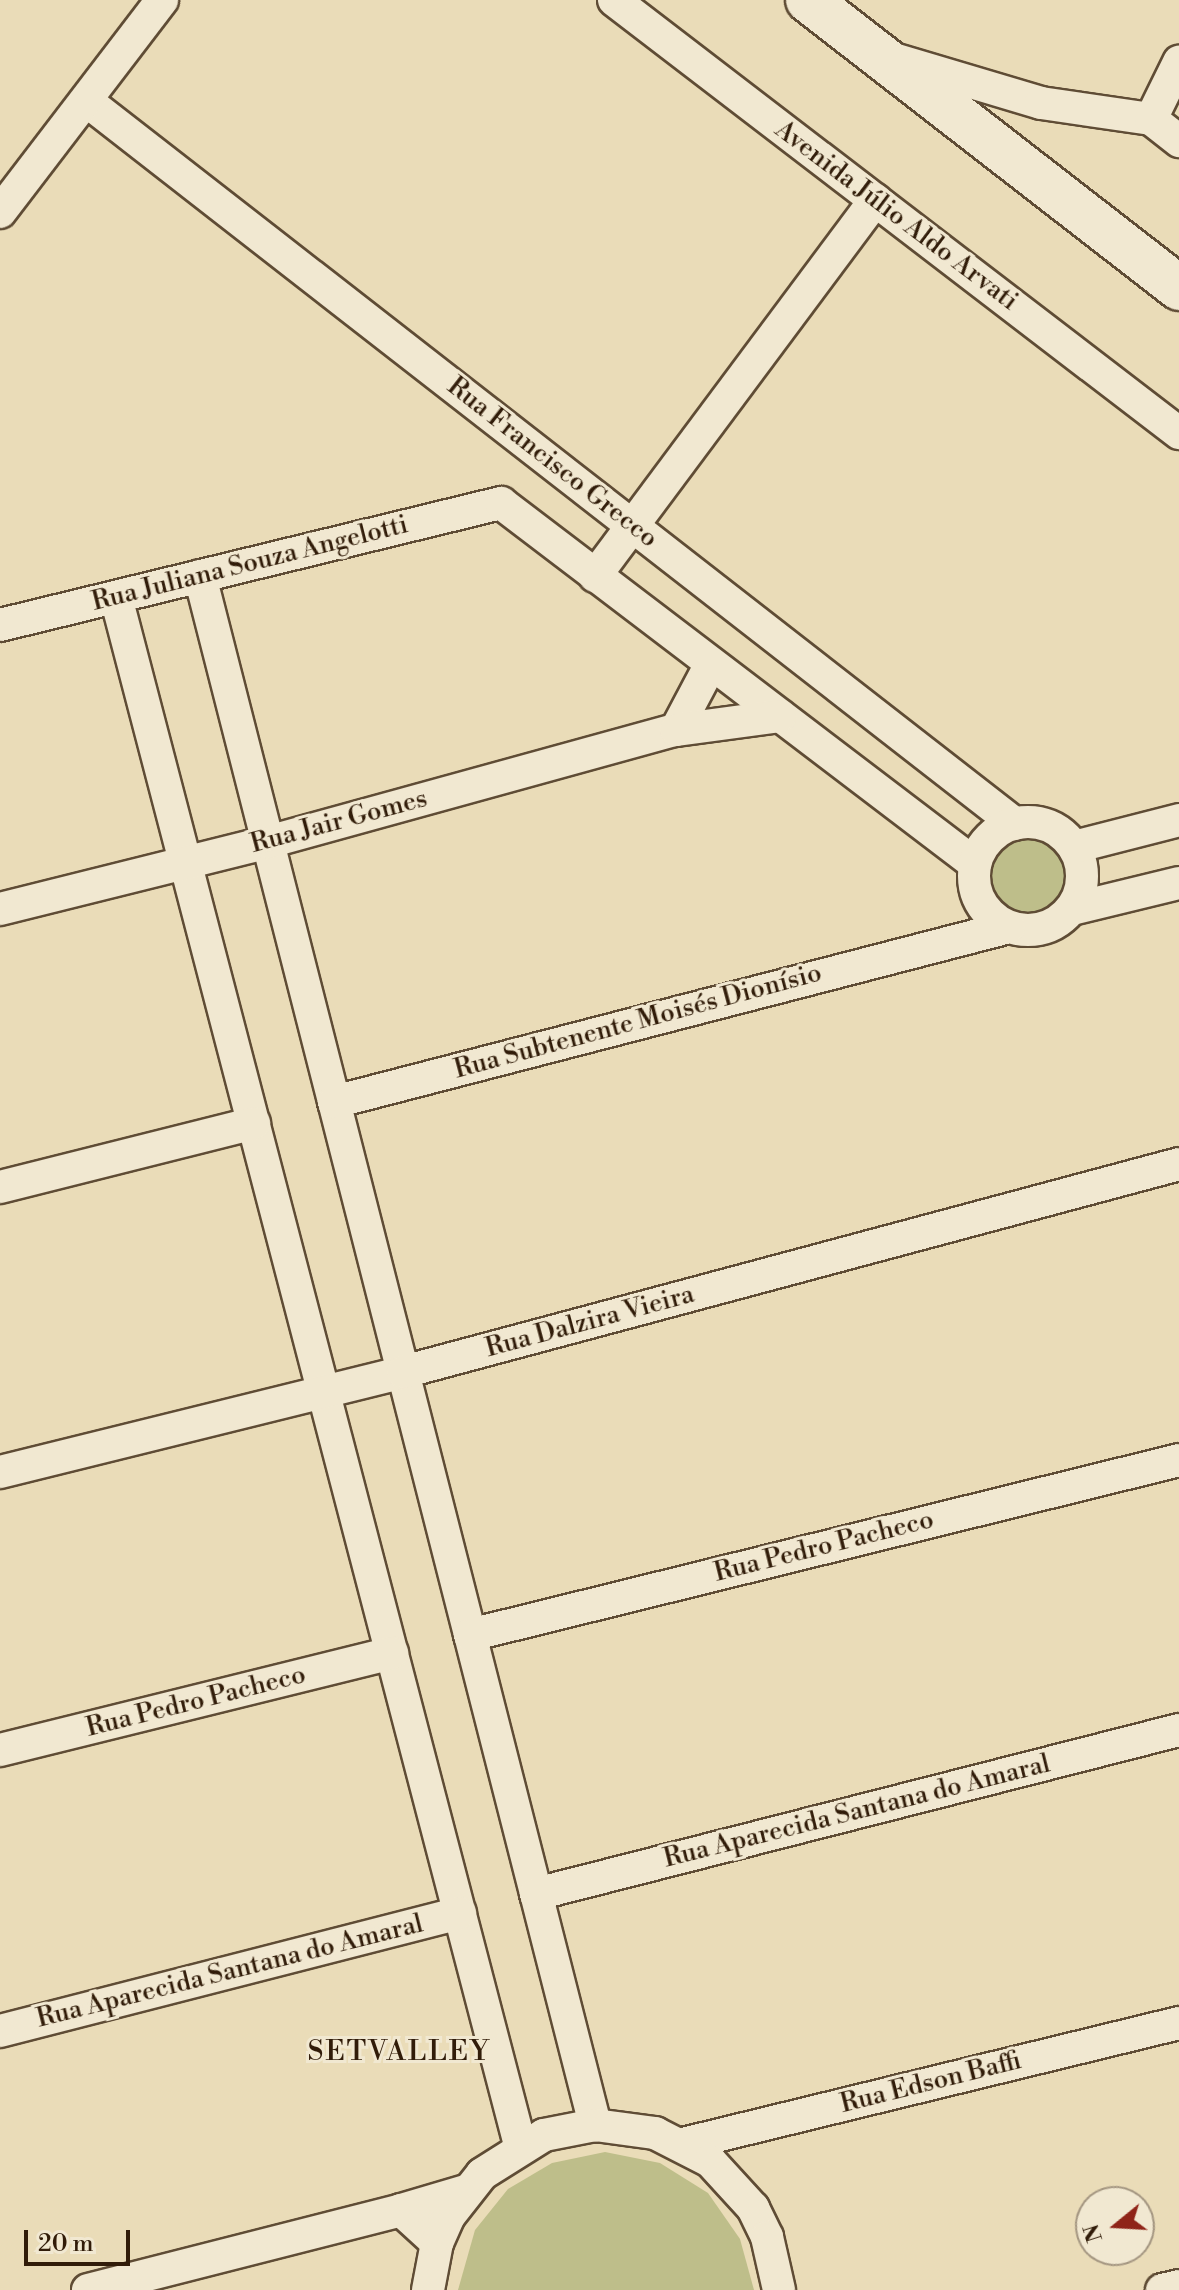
<!DOCTYPE html>
<meta charset="utf-8">
<style>
body{margin:0}
#map{position:relative;width:1179px;height:2290px;overflow:hidden;background:#eadcb8;font-family:"Libre Bodoni",serif}
div>[style]{position:absolute}
.green>*{inset:0;background:#bebe8a}
.round{border-radius:50%}
.roads{filter:drop-shadow(2px 0 #5f4c35) drop-shadow(-2px 0 #5f4c35) drop-shadow(0 2px #5f4c35) drop-shadow(0 -2px #5f4c35)}
.minor>*{height:32px;margin:-16px;padding:0 16px;transform-origin:16px;border-radius:16px;background:#f1e8d1}
.minor>.ring{margin:-16px;padding:0;box-sizing:content-box;background:none;border:32px solid #f1e8d1;border-radius:50%}
.secondary>*{height:44px;margin:-22px;padding:0 22px;transform-origin:22px;border-radius:22px;background:#f1e8d1}
span{translate:-50% -50%;white-space:nowrap;text-align:center;line-height:1.15;-webkit-text-stroke:6px #f1e8d1;paint-order:stroke}
.street-label{font-size:26px;color:#311c09}
.neighbourhood-label{font-size:28px;color:#311c09;letter-spacing:2px}
.north{position:absolute;left:1075px;top:2186px;width:80px;height:80px;box-sizing:border-box;background:#f1e8d1;border:2px solid #a49681;border-radius:50%;rotate:252deg;font-size:22px;font-weight:700;line-height:32px;text-align:center;color:#311c09}
.north::after{content:'';display:block;margin:auto;width:28px;height:36px;background:#8f2418;clip-path:polygon(50% 0,100% 100%,50% 72%,0 100%)}
.scale{position:absolute;left:24px;top:2230px;width:106px;height:36px;box-sizing:border-box;border:4px solid #311c09;border-top:0;padding-left:10px;font-size:24px;line-height:28px;white-space:nowrap;color:#311c09;-webkit-text-stroke:6px #f1e8d1;paint-order:stroke}
</style>
<div id="map">
<div class="green">
<i class="round" style="left:985px;top:834px;width:84px;height:84px"></i>
<i style="clip-path:polygon(605px 2152px,660px 2163px,708px 2193px,740px 2239px,754px 2290px,458px 2290px,475px 2230px,508px 2189px,552px 2163px)"></i>
</div>
<div class="roads">
<div class="minor">
<i style="left:614px;top:0;width:712px;rotate:37.47deg"></i>
<i style="left:897px;top:60px;width:150px;rotate:16.6deg"></i>
<i style="left:1041px;top:103px;width:111px;rotate:8.3deg"></i>
<i style="left:1151px;top:119px;width:36px;rotate:38deg"></i>
<i style="left:88px;top:102px;width:1175px;rotate:37.91deg"></i>
<i style="left:1151px;top:119px;width:64px;rotate:-63.8deg"></i>
<i style="left:0;top:212px;width:267px;rotate:-52.6deg"></i>
<i style="left:200px;top:576px;width:1599px;rotate:75.69deg"></i>
<i style="left:595px;top:576px;width:469px;rotate:-53.3deg"></i>
<i style="left:116px;top:597px;width:1600px;rotate:75.37deg"></i>
<i style="left:0;top:625px;width:516px;rotate:-13.69deg"></i>
<i style="left:501px;top:503px;width:596px;rotate:37.29deg"></i>
<i style="left:676px;top:730px;width:75px;rotate:-62.1deg"></i>
<i class="ring" style="left:974px;top:822px;width:76px;height:76px"></i>
<i style="left:1074px;top:847px;width:108px;rotate:-14.4deg"></i>
<i style="left:0;top:909px;width:276px;rotate:-14deg"></i>
<i style="left:268px;top:842px;width:423px;rotate:-15.4deg"></i>
<i style="left:676px;top:730px;width:105px;rotate:-7.7deg"></i>
<i style="left:1072px;top:909px;width:110px;rotate:-13.7deg"></i>
<i style="left:334px;top:1102px;width:697px;rotate:-14.53deg"></i>
<i style="left:0;top:1187px;width:262px;rotate:-14.1deg"></i>
<i style="left:0;top:1472px;width:415px;rotate:-13.9deg"></i>
<i style="left:403px;top:1372px;width:803px;rotate:-15deg"></i>
<i style="left:470px;top:1635px;width:730px;rotate:-13.86deg"></i>
<i style="left:0;top:1750px;width:404px;rotate:-13.9deg"></i>
<i style="left:536px;top:1894px;width:664px;rotate:-14.31deg"></i>
<i style="left:0;top:2031px;width:475px;rotate:-14.4deg"></i>
<i style="left:683px;top:2144px;width:511px;rotate:-13.71deg"></i>
<i style="left:437px;top:2243px;width:49px;rotate:-137.5deg"></i>
<i style="left:401px;top:2210px;width:67px;rotate:-16.5deg"></i>
<i style="left:88px;top:2290px;width:323px;rotate:-14.3deg"></i>
<i style="left:428px;top:2290px;width:48px;rotate:-79.2deg"></i>
<i style="left:437px;top:2243px;width:30px;rotate:-66deg"></i>
<i style="left:449px;top:2216px;width:53px;rotate:-51.8deg"></i>
<i style="left:482px;top:2174px;width:73px;rotate:-32.2deg"></i>
<i style="left:544px;top:2135px;width:52px;rotate:-11.1deg"></i>
<i style="left:595px;top:2125px;width:61px;rotate:7.6deg"></i>
<i style="left:655px;top:2133px;width:62px;rotate:27deg"></i>
<i style="left:710px;top:2161px;width:64px;rotate:47.5deg"></i>
<i style="left:753px;top:2208px;width:32px;rotate:64deg"></i>
<i style="left:767px;top:2237px;width:54px;rotate:77.2deg"></i>
<i style="left:1162px;top:2290px;width:17px;rotate:-13deg"></i>
</div>
<div class="secondary">
<i style="left:808px;top:0;width:470px;rotate:37.8deg"></i>
</div>
</div>
<div class="street-label">
<span style="left:896px;top:216px;rotate:37deg">Avenida Júlio Aldo Arvati</span>
<span style="left:552px;top:463px;rotate:38deg">Rua Francisco Grecco</span>
<span style="left:250px;top:564px;rotate:-14deg">Rua Juliana Souza Angelotti</span>
<span style="left:339px;top:822px;rotate:-15deg">Rua Jair Gomes</span>
<span style="left:638px;top:1022px;rotate:-15deg">Rua Subtenente Moisés Dionísio</span>
<span style="left:590px;top:1322px;rotate:-15deg">Rua Dalzira Vieira</span>
<span style="left:824px;top:1547px;rotate:-14deg">Rua Pedro Pacheco</span>
<span style="left:196px;top:1702px;rotate:-14deg">Rua Pedro Pacheco</span>
<span style="left:857px;top:1812px;rotate:-14deg">Rua Aparecida Santana do Amaral</span>
<span style="left:230px;top:1972px;rotate:-14deg">Rua Aparecida Santana do Amaral</span>
<span style="left:931px;top:2083px;rotate:-14deg">Rua Edson Baffi</span>
</div>
<div class="neighbourhood-label">
<span style="left:399px;top:2052px">SETVALLEY</span>
</div>
<div class="north">N</div>
<div class="scale">20 m</div>
</div>
